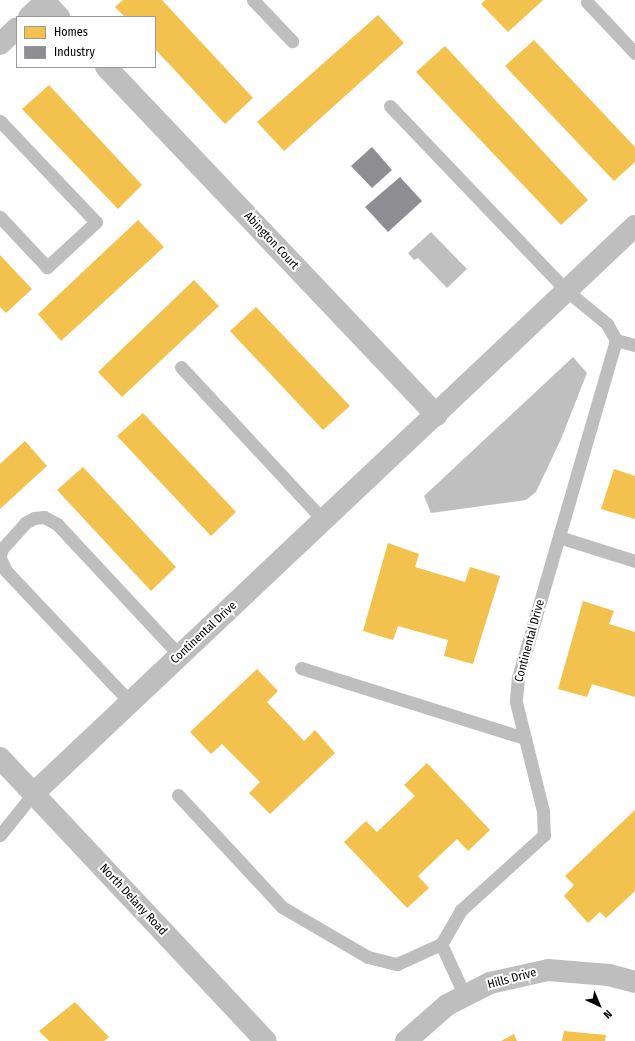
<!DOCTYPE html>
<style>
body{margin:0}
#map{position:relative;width:635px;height:1041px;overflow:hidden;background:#fff;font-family:"Fira Sans Condensed",sans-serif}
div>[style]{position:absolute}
.water>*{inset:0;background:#bfbfbf}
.homes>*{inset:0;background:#f2c14e}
.industry>*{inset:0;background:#8d8d92}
.service>*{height:13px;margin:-6.5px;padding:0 6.5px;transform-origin:6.5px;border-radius:6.5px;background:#bebebe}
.minor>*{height:22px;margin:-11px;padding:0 11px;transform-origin:11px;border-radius:11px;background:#bebebe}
.tertiary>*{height:22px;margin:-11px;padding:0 11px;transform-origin:11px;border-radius:11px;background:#bebebe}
span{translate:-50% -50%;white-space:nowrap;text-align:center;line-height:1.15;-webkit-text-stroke:4px #fff;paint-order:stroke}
.street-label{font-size:12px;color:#000}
.legend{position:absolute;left:16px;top:16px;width:140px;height:52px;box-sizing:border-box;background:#fff;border:1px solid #999;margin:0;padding:5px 7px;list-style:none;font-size:12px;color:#000}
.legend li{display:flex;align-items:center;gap:8px;height:20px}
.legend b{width:20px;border:1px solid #999}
.north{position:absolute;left:579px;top:985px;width:40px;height:40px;-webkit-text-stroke:3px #fff;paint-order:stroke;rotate:136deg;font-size:11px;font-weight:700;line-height:16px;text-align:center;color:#000}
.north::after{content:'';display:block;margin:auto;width:14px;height:18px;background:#000;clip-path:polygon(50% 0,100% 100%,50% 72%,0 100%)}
</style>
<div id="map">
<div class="water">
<i style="clip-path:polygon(431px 232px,467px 269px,447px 288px,418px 258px,414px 260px,408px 253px)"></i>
<i style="clip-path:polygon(573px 357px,587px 373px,561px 439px,536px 492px,526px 500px,431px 513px,424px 496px)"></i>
</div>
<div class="homes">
<i style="clip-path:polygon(123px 0,162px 0,253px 98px,225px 124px,155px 49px,155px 17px,125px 17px,115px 7px)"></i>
<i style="clip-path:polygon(485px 0,543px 0,508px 32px,481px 4px)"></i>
<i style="clip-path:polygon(378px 15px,404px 43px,284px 151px,257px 122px)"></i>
<i style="clip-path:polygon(534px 40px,635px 147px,635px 162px,614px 181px,505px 66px)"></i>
<i style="clip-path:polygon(445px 46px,588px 200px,561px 225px,416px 72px)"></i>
<i style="clip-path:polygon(49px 85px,142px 185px,118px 209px,22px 109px)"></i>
<i style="clip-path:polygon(138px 220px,164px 247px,61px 341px,38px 314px)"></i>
<i style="clip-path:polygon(0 255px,32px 289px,6px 313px,0 307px)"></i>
<i style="clip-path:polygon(194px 280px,219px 306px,122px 397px,98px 372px)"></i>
<i style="clip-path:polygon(256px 307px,350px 406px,323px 430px,230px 331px)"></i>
<i style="clip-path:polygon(143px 413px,236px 512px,211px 536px,117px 436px)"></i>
<i style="clip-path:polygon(25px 441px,47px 466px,0 509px,0 464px)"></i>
<i style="clip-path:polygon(83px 467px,176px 567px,151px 591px,57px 490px)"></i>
<i style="clip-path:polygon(614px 469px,635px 476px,635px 519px,601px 509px)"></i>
<i style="clip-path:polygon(388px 543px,419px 554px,415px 567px,465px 582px,470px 567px,500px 576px,473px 664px,444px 656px,448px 640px,398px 626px,393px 640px,363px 631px)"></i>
<i style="clip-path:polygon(583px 601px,614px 611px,609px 624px,635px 632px,635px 697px,592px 684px,587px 697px,558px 689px)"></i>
<i style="clip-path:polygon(257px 669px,278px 691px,267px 702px,304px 741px,315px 730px,335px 753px,270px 814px,249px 793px,260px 782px,222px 744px,211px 754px,190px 732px)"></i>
<i style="clip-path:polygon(427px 763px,490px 830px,468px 851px,457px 839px,418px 876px,429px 888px,407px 908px,344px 842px,366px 821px,377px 832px,415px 796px,404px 785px)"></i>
<i style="clip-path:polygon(635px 810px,635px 891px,606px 918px,600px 912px,588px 923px,564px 896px,574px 885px,565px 876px)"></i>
<i style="clip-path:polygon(75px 1002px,109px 1037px,104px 1041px,49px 1041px,39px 1031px)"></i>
<i style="clip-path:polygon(564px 1031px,606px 1035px,605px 1041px,562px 1041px)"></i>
<i style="clip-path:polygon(514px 1034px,517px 1041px,501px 1041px)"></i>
</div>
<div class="industry">
<i style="clip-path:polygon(372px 147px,392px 170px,372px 188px,351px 166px)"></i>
<i style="clip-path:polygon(400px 177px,422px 201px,388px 232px,365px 207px)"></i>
</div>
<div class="service">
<i style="left:253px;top:0;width:57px;rotate:46.4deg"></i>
<i style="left:587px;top:2px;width:70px;rotate:46.7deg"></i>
<i style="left:390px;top:106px;width:256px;rotate:46.3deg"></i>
<i style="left:567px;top:291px;width:52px;rotate:39.5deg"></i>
<i style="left:607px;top:324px;width:18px;rotate:61deg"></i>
<i style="left:616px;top:340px;width:351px;rotate:106.2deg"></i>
<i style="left:518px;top:677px;width:25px;rotate:95deg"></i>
<i style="left:516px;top:702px;width:112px;rotate:76.1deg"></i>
<i style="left:543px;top:811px;width:24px;rotate:88deg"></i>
<i style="left:544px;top:835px;width:112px;rotate:137.9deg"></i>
<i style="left:461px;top:910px;width:39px;rotate:120deg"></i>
<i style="left:441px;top:944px;width:57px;rotate:65.2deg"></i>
<i style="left:0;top:121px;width:139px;rotate:46.5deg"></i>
<i style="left:96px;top:222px;width:67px;rotate:137.4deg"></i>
<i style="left:47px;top:267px;width:69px;rotate:-133.2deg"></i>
<i style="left:616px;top:340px;width:20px;rotate:15deg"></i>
<i style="left:181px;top:367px;width:209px;rotate:47.1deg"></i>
<i style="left:559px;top:537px;width:80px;rotate:17.5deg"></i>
<i style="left:301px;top:668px;width:235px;rotate:17.4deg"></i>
<i style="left:130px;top:702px;width:180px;rotate:-133.4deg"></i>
<i style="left:6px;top:571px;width:14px;rotate:-115deg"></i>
<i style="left:0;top:558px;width:8px;rotate:-83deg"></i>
<i style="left:1px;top:550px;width:36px;rotate:-48deg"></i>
<i style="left:25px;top:523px;width:10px;rotate:-29deg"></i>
<i style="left:34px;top:518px;width:10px;rotate:-6deg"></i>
<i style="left:44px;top:517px;width:15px;rotate:28deg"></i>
<i style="left:57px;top:524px;width:180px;rotate:47deg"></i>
<i style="left:178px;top:795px;width:153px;rotate:47.1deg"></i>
<i style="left:282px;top:907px;width:99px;rotate:30.2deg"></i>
<i style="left:368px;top:957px;width:30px;rotate:14deg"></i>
<i style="left:397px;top:964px;width:48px;rotate:-24.4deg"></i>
<i style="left:0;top:835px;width:53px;rotate:-51.2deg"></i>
</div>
<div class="minor">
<i style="left:45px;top:2px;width:21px;rotate:47deg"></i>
<i style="left:29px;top:17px;width:25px;rotate:-43deg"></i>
<i style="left:0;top:44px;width:23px;rotate:-43deg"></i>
<i style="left:106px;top:67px;width:480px;rotate:46.5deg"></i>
<i style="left:33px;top:794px;width:828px;rotate:-43.34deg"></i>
<i style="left:406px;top:1041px;width:55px;rotate:-41.3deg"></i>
<i style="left:447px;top:1005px;width:48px;rotate:-27.1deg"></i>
<i style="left:490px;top:983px;width:59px;rotate:-12.6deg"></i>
<i style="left:548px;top:970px;width:61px;rotate:4.7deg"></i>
<i style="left:609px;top:975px;width:27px;rotate:15deg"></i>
</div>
<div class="tertiary">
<i style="left:0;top:758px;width:388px;rotate:46.8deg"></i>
</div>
<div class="street-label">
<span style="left:271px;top:241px;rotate:47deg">Abington Court</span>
<span style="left:204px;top:633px;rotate:-43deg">Continental Drive</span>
<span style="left:530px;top:641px;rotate:-75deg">Continental Drive</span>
<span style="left:133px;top:900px;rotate:47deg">North Delany Road</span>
<span style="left:512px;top:979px;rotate:-15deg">Hills Drive</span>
</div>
<ul class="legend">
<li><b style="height:11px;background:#f2c14e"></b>Homes</li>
<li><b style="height:11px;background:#8d8d92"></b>Industry</li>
</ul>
<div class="north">N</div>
</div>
